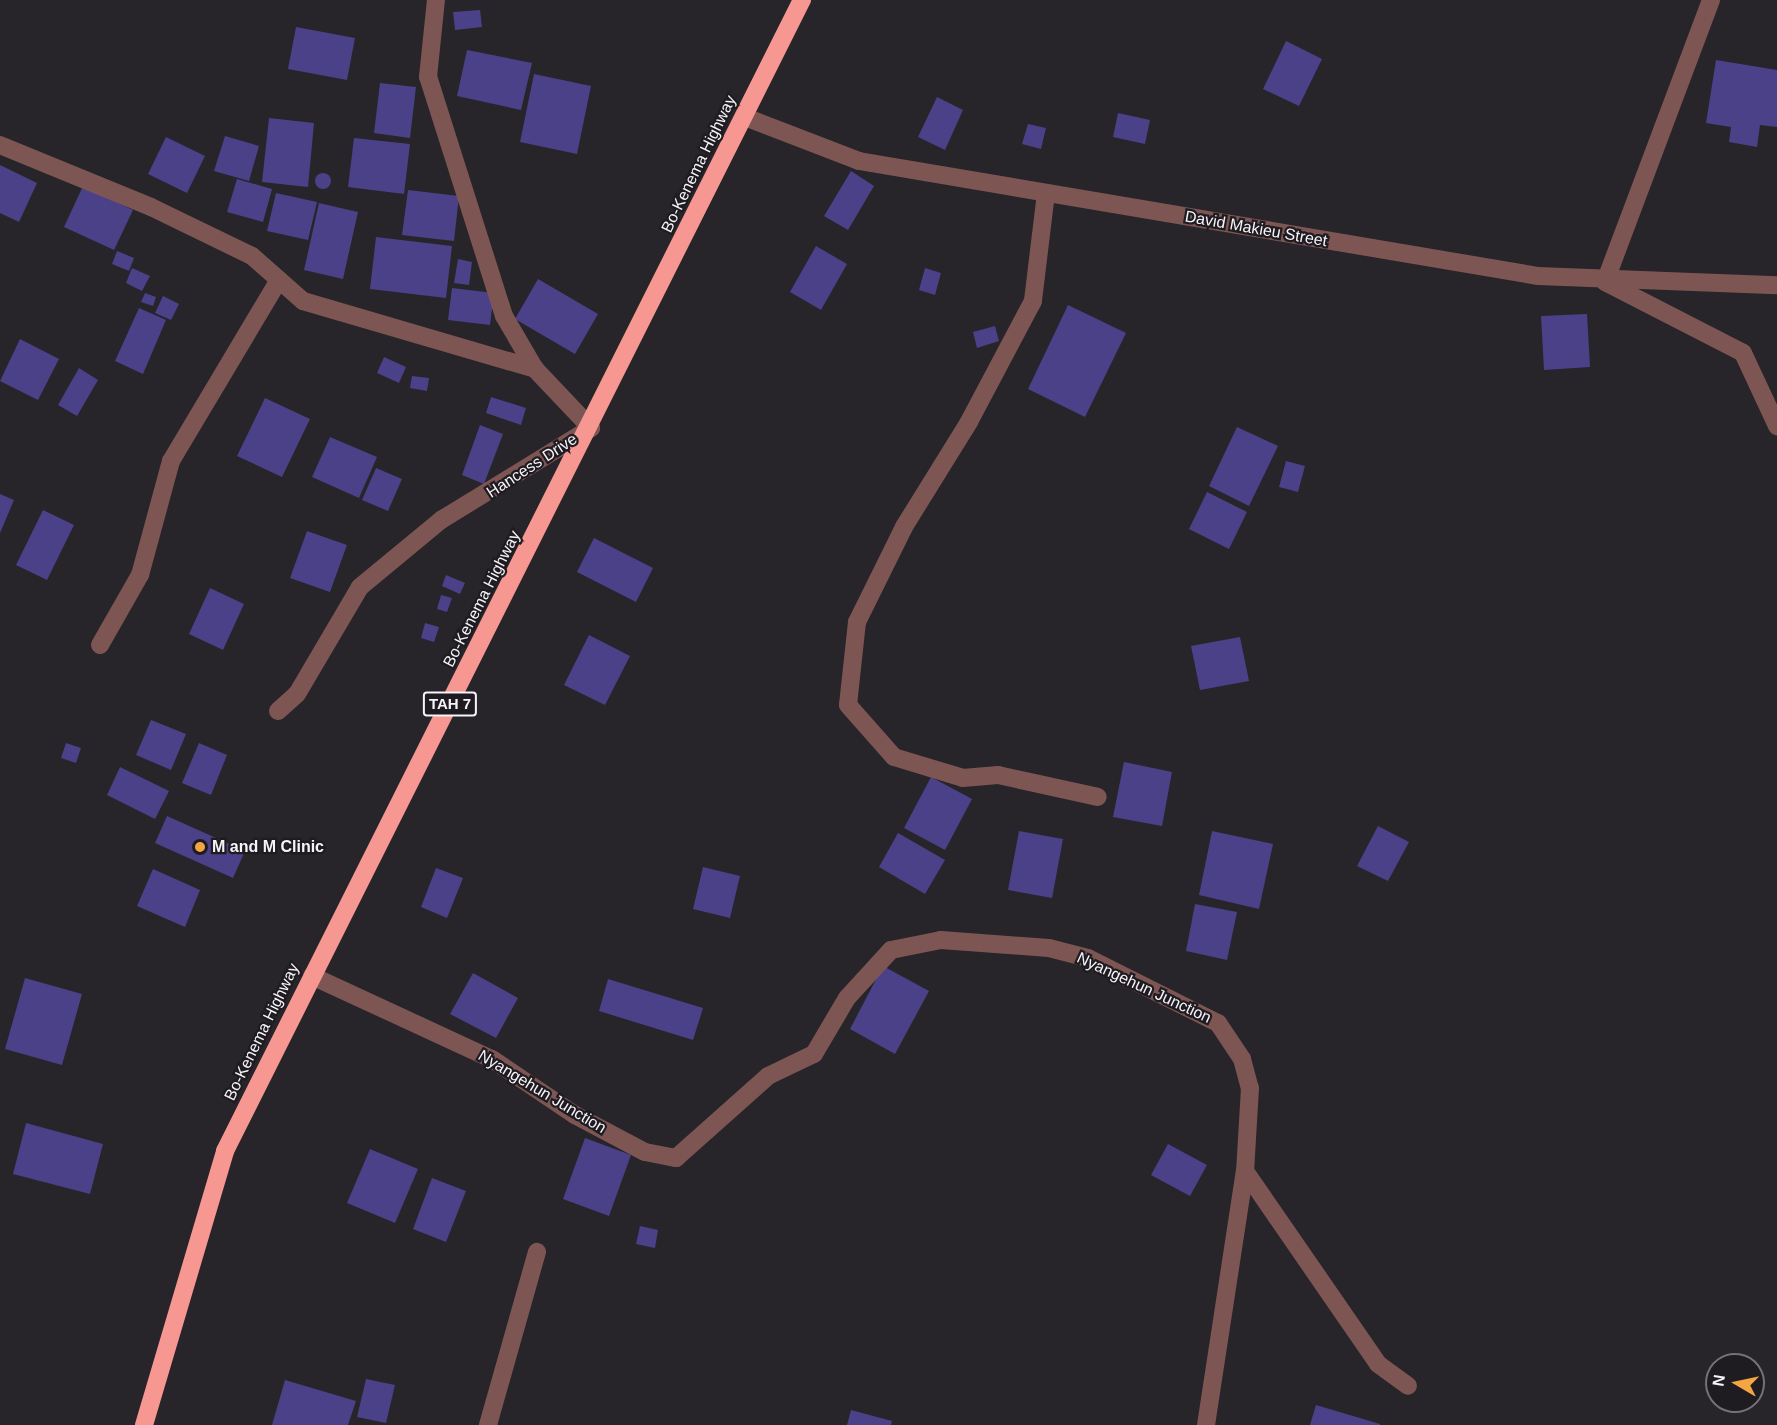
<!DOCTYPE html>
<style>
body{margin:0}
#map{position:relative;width:1777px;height:1425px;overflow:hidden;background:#27242a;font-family:Helvetica,sans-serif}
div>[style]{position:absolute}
.building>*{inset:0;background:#4b4189}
.round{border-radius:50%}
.street>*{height:18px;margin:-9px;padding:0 9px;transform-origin:9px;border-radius:9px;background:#7d5653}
.highway>*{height:18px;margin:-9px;padding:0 9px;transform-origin:9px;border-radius:9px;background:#f69891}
.dots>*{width:16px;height:16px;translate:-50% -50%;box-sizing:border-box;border:3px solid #1e1b21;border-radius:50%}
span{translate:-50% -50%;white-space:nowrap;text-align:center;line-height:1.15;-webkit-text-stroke:4.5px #1e1b21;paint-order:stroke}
.shield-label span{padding:2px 4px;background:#1e1b21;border:2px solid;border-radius:4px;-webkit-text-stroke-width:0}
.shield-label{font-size:15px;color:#f6f4f8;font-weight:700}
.street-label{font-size:16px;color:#f6f4f8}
.poi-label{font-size:16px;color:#f6f4f8;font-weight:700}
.left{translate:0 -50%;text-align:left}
.north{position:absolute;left:1705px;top:1353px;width:60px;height:60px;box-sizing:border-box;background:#1e1b21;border:2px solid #747277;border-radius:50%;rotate:279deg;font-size:16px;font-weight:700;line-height:24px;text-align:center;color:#f6f4f8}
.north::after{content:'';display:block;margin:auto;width:21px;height:27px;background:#f2a542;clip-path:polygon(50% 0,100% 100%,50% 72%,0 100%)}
</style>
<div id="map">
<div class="building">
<i style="clip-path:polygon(480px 10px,482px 27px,455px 30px,453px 12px)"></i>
<i style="clip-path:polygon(296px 27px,355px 38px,347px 80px,288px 69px)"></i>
<i style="clip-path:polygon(1286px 41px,1322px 59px,1299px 106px,1263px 89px)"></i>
<i style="clip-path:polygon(467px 50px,532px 63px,521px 110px,457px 96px)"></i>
<i style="clip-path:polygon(1716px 60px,1777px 70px,1777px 127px,1760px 125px,1757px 147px,1729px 142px,1731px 127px,1706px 123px)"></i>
<i style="clip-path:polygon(534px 74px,591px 86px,577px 154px,520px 142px)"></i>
<i style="clip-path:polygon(380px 83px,416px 87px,410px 138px,374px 133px)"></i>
<i style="clip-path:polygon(937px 97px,963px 110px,945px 150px,918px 137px)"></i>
<i style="clip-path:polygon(1118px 113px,1150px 120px,1145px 144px,1113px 137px)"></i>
<i style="clip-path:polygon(269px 118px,314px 123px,308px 187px,262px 182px)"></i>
<i style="clip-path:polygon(1028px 124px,1046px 128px,1041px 149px,1022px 144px)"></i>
<i style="clip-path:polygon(225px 136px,259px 146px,249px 181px,214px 171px)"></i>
<i style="clip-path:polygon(166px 137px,205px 156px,187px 193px,148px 174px)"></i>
<i style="clip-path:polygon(354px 138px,410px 144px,404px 194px,348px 187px)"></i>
<i style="clip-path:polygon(0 165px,37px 183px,19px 222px,0 213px)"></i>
<i style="clip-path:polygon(851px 171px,874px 186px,848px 230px,824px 216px)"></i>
<i class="round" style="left:315px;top:173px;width:16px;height:16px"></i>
<i style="clip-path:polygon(237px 179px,272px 189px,263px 222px,227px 212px)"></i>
<i style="clip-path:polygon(83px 186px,133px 210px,114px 250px,64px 227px)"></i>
<i style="clip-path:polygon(408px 190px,459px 196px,454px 241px,402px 235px)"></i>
<i style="clip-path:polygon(276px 193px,317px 202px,308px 240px,267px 231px)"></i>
<i style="clip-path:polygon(319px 203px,358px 212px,343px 279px,304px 270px)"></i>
<i style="clip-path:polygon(376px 237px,452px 246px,446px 298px,370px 289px)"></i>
<i style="clip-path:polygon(816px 246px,847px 264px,821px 310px,790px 292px)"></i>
<i style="clip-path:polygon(117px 251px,134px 258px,129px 271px,112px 264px)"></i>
<i style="clip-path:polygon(458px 259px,472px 262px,469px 285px,454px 283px)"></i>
<i style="clip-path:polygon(132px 268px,150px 276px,142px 291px,126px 283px)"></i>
<i style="clip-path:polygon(925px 268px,941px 273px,935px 295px,919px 290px)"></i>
<i style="clip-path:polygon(538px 279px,598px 314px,575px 354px,515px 319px)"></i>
<i style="clip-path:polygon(452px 288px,494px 293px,490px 325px,448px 320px)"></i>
<i style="clip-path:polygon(145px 293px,156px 297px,153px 306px,141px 302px)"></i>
<i style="clip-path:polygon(163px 296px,179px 304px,171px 320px,155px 313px)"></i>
<i style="clip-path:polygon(1068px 305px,1126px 333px,1085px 417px,1028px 389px)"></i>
<i style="clip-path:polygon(139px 308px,166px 320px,143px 374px,115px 361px)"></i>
<i style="clip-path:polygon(1587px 314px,1590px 367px,1544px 370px,1541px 316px)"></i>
<i style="clip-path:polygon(995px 326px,999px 341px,977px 348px,973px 332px)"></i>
<i style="clip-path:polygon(20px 339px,59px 359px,38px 400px,0 381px)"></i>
<i style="clip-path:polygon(384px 357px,406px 367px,399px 383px,377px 373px)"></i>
<i style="clip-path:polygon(79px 368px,98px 380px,77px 416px,58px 405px)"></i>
<i style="clip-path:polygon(412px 376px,429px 378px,427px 391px,410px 388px)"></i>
<i style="clip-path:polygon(491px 397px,526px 408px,521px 425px,486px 413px)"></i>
<i style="clip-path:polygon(265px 398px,310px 419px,282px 477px,237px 456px)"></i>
<i style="clip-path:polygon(480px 425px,503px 434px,484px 484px,462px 475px)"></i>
<i style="clip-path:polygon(1237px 427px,1278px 446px,1249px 506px,1209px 486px)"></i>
<i style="clip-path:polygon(330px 437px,377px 457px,359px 498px,312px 477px)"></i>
<i style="clip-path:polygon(1286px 461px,1305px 466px,1298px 492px,1279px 487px)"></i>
<i style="clip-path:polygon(376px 468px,402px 479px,388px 511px,362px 500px)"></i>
<i style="clip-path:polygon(1207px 492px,1247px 512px,1229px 549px,1189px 529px)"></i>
<i style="clip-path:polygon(0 494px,14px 500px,0 533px)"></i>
<i style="clip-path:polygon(43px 510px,74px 525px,47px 580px,16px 565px)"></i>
<i style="clip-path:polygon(307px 531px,347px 545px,330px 592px,290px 578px)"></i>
<i style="clip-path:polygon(594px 538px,653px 568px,636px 602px,577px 572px)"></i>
<i style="clip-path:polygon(446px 575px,465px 583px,460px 594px,442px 586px)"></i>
<i style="clip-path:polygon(210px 588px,244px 604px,223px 650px,189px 634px)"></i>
<i style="clip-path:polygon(441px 595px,452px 598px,447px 612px,437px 609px)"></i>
<i style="clip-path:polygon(425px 623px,439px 627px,434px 642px,421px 638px)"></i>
<i style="clip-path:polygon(589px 635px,630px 656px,605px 705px,564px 685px)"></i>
<i style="clip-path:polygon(1240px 637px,1249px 681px,1200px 690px,1191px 646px)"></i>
<i style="clip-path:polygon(151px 720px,186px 734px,171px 770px,136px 755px)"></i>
<i style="clip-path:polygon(66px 743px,81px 748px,76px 763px,61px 758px)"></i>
<i style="clip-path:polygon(199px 743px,227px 755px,211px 795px,182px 783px)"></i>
<i style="clip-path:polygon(1124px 762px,1172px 772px,1162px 826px,1113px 817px)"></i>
<i style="clip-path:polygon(120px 767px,169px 791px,155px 819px,107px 795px)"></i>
<i style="clip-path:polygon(931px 777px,972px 799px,945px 850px,904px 828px)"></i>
<i style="clip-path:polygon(167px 816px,245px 851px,233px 878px,155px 843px)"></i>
<i style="clip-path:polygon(1378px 826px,1409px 842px,1388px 881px,1357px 866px)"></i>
<i style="clip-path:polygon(1019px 831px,1063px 839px,1052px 898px,1008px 890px)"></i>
<i style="clip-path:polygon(1212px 831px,1273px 844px,1259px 909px,1199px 895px)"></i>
<i style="clip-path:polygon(898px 833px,945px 860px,925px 894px,879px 867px)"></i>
<i style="clip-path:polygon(703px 867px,740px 876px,730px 918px,693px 909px)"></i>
<i style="clip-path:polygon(436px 868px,463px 878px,447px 918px,421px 907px)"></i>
<i style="clip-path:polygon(153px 869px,200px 890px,185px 927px,137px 906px)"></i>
<i style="clip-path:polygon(1195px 904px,1237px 912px,1227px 960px,1186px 951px)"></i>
<i style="clip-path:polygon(883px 966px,929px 991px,895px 1054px,850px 1029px)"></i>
<i style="clip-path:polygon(473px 973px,518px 998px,496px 1038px,450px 1014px)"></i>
<i style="clip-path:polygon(25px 978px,82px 994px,62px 1065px,5px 1049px)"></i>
<i style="clip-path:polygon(608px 979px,703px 1008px,693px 1040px,599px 1011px)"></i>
<i style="clip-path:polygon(26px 1123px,103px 1144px,90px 1194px,13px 1174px)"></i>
<i style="clip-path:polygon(585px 1138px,631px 1155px,609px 1216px,563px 1199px)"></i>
<i style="clip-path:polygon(1168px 1144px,1207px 1165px,1190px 1196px,1151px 1175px)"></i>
<i style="clip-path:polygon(370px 1149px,418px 1169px,395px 1223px,347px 1203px)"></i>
<i style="clip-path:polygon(432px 1178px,466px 1191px,446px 1242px,413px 1229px)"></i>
<i style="clip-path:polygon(640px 1226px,658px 1230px,655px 1248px,636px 1244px)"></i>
<i style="clip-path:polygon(366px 1379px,395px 1385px,386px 1423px,357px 1417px)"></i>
<i style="clip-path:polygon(285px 1380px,356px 1401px,348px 1425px,272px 1425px)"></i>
<i style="clip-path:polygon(1316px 1405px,1380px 1424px,1380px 1425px,1310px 1425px)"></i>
<i style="clip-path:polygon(851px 1410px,892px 1421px,891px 1425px,847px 1425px)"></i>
</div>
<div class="street">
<i style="left:1711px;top:0;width:301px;rotate:110.6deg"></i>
<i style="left:1605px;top:282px;width:155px;rotate:27.2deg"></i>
<i style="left:1743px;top:353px;width:81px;rotate:65deg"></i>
<i style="left:745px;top:117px;width:122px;rotate:21.1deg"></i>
<i style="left:859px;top:161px;width:689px;rotate:9.61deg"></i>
<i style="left:1538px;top:276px;width:239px;rotate:2.2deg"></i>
<i style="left:0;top:145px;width:163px;rotate:22.3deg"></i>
<i style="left:151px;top:207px;width:112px;rotate:25.9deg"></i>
<i style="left:252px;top:256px;width:68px;rotate:41.4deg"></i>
<i style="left:303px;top:301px;width:242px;rotate:16.3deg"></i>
<i style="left:1046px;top:193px;width:109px;rotate:96.9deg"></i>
<i style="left:1033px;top:301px;width:137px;rotate:117.9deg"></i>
<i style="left:969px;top:422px;width:123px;rotate:121.8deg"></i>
<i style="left:904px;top:527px;width:106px;rotate:116.3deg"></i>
<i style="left:857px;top:622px;width:83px;rotate:96.2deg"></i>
<i style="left:848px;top:705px;width:69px;rotate:48.5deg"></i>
<i style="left:894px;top:757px;width:72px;rotate:16.9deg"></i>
<i style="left:963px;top:778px;width:35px;rotate:-5deg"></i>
<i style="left:998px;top:775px;width:102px;rotate:12.4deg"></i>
<i style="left:100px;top:645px;width:81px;rotate:-60.3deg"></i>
<i style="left:140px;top:575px;width:118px;rotate:-74.8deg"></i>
<i style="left:171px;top:461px;width:211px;rotate:-59.2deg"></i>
<i style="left:278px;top:711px;width:25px;rotate:-42deg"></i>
<i style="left:297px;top:694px;width:124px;rotate:-59.5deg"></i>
<i style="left:360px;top:587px;width:105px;rotate:-39.6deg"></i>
<i style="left:441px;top:520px;width:176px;rotate:-31.5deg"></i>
<i style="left:591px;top:428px;width:81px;rotate:-133.5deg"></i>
<i style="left:535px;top:369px;width:61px;rotate:-120.3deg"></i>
<i style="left:504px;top:316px;width:251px;rotate:-107.6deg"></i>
<i style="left:428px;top:77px;width:77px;rotate:-84.1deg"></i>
<i style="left:312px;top:976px;width:198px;rotate:24.8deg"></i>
<i style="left:492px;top:1059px;width:100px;rotate:34deg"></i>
<i style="left:575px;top:1115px;width:79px;rotate:27.9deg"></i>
<i style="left:645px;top:1152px;width:32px;rotate:11deg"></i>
<i style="left:676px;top:1158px;width:123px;rotate:-41.7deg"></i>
<i style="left:768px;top:1076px;width:51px;rotate:-25.6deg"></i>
<i style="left:814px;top:1054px;width:65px;rotate:-59.5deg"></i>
<i style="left:847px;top:998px;width:65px;rotate:-47.5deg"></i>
<i style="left:891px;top:950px;width:51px;rotate:-11.3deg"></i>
<i style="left:941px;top:940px;width:108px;rotate:4.2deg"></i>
<i style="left:1049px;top:948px;width:40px;rotate:14.4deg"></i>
<i style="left:1088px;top:958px;width:145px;rotate:26.6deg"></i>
<i style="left:1218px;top:1023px;width:43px;rotate:56.3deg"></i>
<i style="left:1242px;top:1059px;width:30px;rotate:75deg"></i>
<i style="left:1250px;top:1088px;width:83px;rotate:93.4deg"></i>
<i style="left:1245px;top:1171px;width:234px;rotate:55.4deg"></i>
<i style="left:1378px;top:1364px;width:37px;rotate:36deg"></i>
<i style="left:488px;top:1425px;width:180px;rotate:-74.2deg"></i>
<i style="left:1206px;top:1425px;width:257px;rotate:-81.3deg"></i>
</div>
<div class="highway">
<i style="left:144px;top:1425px;width:286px;rotate:-73.5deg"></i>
<i style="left:225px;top:1151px;width:1288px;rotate:-63.38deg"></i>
</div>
<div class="dots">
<i style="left:200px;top:847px;background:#f2a542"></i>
</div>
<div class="shield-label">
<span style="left:450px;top:704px">TAH 7</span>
</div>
<div class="street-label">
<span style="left:699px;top:164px;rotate:-64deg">Bo-Kenema Highway</span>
<span style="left:1256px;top:229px;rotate:10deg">David Makieu Street</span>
<span style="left:532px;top:466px;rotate:-33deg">Hancess Drive</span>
<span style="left:482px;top:599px;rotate:-63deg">Bo-Kenema Highway</span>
<span style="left:1144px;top:988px;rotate:25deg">Nyangehun Junction</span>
<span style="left:262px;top:1032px;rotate:-64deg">Bo-Kenema Highway</span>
<span style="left:542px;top:1092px;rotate:31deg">Nyangehun Junction</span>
</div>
<div class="poi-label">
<span class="left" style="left:212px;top:847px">M and M Clinic</span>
</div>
<div class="north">N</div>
</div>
